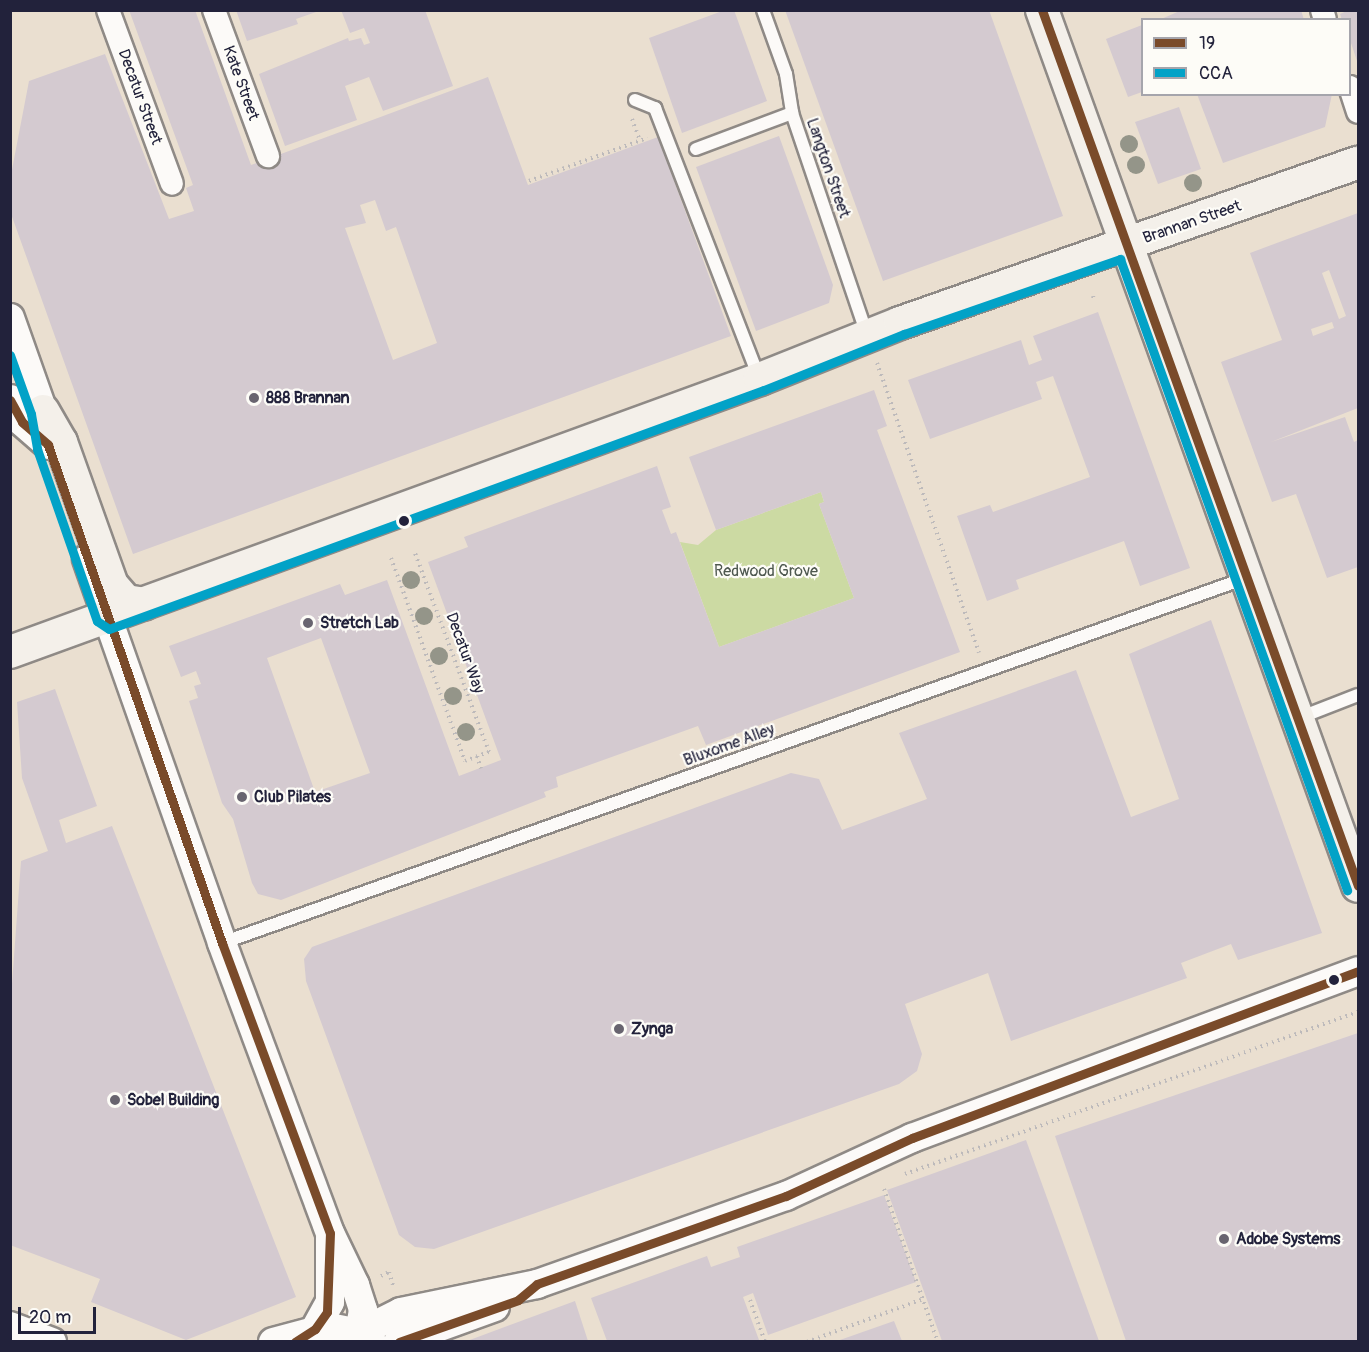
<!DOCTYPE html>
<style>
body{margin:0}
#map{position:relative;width:1369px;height:1352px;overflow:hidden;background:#eadfd0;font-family:Pangolin,sans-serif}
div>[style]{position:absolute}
.green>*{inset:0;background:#ccdaa3}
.building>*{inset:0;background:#d4cad0}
.path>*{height:4px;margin-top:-2px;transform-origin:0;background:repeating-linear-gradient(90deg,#bdbabb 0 1.5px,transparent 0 6px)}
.roads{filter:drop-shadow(2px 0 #8f8a86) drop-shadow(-2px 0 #8f8a86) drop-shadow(0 2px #8f8a86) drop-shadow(0 -2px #8f8a86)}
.service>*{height:12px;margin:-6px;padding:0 6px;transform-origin:6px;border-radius:6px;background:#fcfaf8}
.minor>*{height:22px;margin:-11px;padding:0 11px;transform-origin:11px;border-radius:11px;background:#fcfaf8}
.tertiary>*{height:28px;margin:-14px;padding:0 14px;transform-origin:14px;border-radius:14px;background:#fcfaf8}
.secondary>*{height:32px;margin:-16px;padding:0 16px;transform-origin:16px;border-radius:16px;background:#f4f0ea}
.bus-1>*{height:9px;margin:-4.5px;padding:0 4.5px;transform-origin:4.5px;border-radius:4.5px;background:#7a4b2a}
.bus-2>*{height:9px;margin:-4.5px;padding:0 4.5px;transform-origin:4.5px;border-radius:4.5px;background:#02a2c7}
.trees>*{width:18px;height:18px;margin:-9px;border-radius:50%;background:#949589}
.dots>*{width:16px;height:16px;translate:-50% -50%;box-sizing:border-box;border:3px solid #fdfcf7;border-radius:50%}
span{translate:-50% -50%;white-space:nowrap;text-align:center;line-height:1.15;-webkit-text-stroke:4.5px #fdfcf7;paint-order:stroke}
.street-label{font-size:16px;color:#22223b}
.poi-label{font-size:16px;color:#22223b;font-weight:700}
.left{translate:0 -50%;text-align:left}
.park-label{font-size:16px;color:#4e584f}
.frame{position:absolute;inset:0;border:12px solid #22223b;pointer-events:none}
.legend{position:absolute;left:1141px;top:18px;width:210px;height:78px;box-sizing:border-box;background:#fdfcf7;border:2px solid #a5a5ac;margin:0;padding:8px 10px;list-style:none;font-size:18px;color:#22223b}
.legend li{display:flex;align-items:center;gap:12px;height:30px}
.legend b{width:30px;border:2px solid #a5a5ac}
.scale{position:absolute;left:18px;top:1307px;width:78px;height:27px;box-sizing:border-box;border:3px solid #22223b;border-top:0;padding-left:8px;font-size:18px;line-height:21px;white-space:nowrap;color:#22223b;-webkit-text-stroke:4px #fdfcf7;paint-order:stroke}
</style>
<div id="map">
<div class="green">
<i style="clip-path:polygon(821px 492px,824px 502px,819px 504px,854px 598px,719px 647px,680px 542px,698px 545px,716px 530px)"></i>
</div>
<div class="building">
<i style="clip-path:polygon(evenodd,129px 10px,195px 10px,251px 165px,488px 77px,528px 185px,658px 137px,731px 336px,133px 554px,10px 211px,10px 180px,29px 81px,105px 54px,169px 219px,194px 211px,186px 188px,193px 185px,129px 10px,375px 200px,386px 231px,396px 227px,437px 343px,393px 360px,345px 228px,366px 223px,360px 205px,375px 200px)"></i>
<i style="clip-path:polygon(236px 10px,319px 10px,319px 11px,296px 19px,298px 24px,247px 41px)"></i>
<i style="clip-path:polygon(341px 10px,425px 10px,453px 86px,383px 111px,369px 77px,345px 86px,357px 120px,285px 146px,259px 74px,348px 38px,349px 41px,361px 38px,364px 45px,370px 43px,364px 28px,350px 33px)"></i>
<i style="clip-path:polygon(725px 10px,734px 10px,767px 101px,682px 133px,649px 38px)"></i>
<i style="clip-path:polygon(785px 10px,989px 10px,1063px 216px,883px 281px)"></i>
<i style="clip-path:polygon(1182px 10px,1301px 10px,1304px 20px,1159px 20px)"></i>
<i style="clip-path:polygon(1349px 10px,1358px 10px,1358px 64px,1350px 40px,1350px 20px,1342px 20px,1340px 14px)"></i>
<i style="clip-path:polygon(1142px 25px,1142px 92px,1128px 97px,1106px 39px)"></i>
<i style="clip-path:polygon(1197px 94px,1332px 94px,1325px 127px,1223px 163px)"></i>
<i style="clip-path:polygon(1179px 107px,1201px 169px,1158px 184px,1135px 122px)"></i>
<i style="clip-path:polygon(779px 136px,833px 285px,829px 303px,756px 331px,696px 167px)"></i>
<i style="clip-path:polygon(evenodd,1358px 213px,1358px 408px,1271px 442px,1345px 417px,1354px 442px,1358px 440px,1358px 567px,1327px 578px,1296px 494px,1272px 502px,1221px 362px,1282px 340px,1250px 253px,1358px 213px,1329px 270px,1346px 316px,1339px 319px,1322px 273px,1329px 270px,1358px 213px,1332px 322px,1334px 328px,1313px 336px,1311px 329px,1332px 322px)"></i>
<i style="clip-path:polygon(1098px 312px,1190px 568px,1140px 586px,1124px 541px,1016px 580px,1019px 589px,987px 601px,957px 516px,990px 505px,993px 512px,1090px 477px,1053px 376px,1036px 382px,1042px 399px,930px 439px,908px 380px,1021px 340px,1029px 365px,1042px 360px,1033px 336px)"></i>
<i style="clip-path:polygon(evenodd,874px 390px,887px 426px,877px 430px,960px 652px,706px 745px,698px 726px,556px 777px,558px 787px,544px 792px,546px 797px,281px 900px,258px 894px,252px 883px,233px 819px,222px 803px,189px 701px,198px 698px,194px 686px,201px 684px,196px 671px,181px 677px,169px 646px,340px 584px,345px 595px,387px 580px,459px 776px,501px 760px,428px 562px,468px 547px,464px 537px,657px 466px,671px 507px,662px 510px,671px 534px,676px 532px,719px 647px,854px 598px,819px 504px,824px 502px,821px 492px,716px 530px,689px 457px,874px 390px,321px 638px,370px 773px,315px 792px,267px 658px,321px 638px)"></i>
<i style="clip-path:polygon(1211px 620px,1322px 933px,1238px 960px,1231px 944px,1181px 963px,1187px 978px,1011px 1041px,988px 973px,905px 1004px,922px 1054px,917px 1071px,899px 1084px,434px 1249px,415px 1247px,399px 1235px,306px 981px,304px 959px,312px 947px,791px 773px,819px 779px,842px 830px,856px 825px,927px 799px,899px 733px,1076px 670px,1131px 817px,1179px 799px,1129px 654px)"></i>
<i style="clip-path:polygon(55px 689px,97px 806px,59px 820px,66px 843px,112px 826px,296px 1297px,186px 1340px,91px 1302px,100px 1279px,10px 1245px,10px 1011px,21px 861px,48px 851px,22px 778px,17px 702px)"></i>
<i style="clip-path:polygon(1358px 1033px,1358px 1341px,1126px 1341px,1055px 1136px)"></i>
<i style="clip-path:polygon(1026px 1140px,1099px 1341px,942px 1341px,887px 1190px)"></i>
<i style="clip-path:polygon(884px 1195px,916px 1282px,768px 1335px,753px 1293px,743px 1297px,759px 1340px,753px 1341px,607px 1341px,591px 1298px,707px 1256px,711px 1267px,740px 1257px,737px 1247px)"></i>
<i style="clip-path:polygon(575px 1301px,588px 1341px,467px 1341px)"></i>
<i style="clip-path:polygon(894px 1321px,902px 1341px,837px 1341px)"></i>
</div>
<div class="path">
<i style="left:632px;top:119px;width:23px;rotate:70deg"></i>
<i style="left:529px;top:181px;width:126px;rotate:-20deg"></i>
<i style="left:1093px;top:296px;width:4px;rotate:76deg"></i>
<i style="left:877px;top:363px;width:307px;rotate:70.6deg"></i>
<i style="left:391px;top:558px;width:216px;rotate:70deg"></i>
<i style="left:465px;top:761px;width:26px;rotate:-21deg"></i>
<i style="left:489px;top:752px;width:215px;rotate:-110.4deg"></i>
<i style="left:477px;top:756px;width:13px;rotate:72deg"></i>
<i style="left:905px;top:1174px;width:481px;rotate:-19.7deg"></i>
<i style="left:884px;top:1189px;width:162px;rotate:70.6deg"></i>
<i style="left:381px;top:1276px;width:9px;rotate:-27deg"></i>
<i style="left:389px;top:1272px;width:17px;rotate:73deg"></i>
<i style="left:750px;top:1300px;width:45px;rotate:70.3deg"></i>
<i style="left:807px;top:1342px;width:124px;rotate:-20.3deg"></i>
</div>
<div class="roads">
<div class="service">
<i style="left:763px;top:10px;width:68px;rotate:70.2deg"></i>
<i style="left:786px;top:74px;width:39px;rotate:81deg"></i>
<i style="left:792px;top:113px;width:233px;rotate:71.3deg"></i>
<i style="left:635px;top:100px;width:22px;rotate:22deg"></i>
<i style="left:655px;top:108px;width:289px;rotate:68.9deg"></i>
<i style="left:696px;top:149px;width:103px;rotate:-20.6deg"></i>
<i style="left:1299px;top:718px;width:63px;rotate:-21.3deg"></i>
<i style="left:222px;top:943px;width:1087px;rotate:-19.62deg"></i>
</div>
<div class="minor">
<i style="left:108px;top:10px;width:185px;rotate:69.8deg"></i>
<i style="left:214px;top:10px;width:156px;rotate:69.7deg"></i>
<i style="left:1322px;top:10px;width:10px;rotate:73deg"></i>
<i style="left:1350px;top:87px;width:26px;rotate:72deg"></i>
</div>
<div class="tertiary">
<i style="left:10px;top:318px;width:99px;rotate:70.5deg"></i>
<i style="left:43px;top:411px;width:22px;rotate:82deg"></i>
<i style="left:10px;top:399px;width:26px;rotate:62deg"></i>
<i style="left:22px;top:422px;width:35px;rotate:41deg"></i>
<i style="left:87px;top:559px;width:407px;rotate:70.6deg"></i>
<i style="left:222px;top:943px;width:309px;rotate:69.6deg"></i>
<i style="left:330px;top:1233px;width:58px;rotate:64.3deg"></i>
<i style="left:355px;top:1285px;width:26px;rotate:72deg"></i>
<i style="left:363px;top:1310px;width:23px;rotate:100deg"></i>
<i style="left:10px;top:1326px;width:45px;rotate:20.9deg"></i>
<i style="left:315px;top:1329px;width:31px;rotate:-61deg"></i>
<i style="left:330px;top:1302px;width:64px;rotate:-90deg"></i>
<i style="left:359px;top:1333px;width:47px;rotate:-26.6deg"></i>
<i style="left:401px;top:1312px;width:139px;rotate:-11.6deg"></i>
<i style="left:537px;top:1284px;width:264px;rotate:-19.5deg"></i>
<i style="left:786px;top:1196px;width:139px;rotate:-24.7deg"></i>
<i style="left:912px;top:1138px;width:476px;rotate:-20.5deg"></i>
<i style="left:273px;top:1342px;width:58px;rotate:-15deg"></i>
<i style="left:329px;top:1327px;width:31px;rotate:11deg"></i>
<i style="left:359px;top:1333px;width:16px;rotate:35deg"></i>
<i style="left:398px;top:1342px;width:103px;rotate:-19.8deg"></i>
</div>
<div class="secondary">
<i style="left:1042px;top:10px;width:931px;rotate:70.16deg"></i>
<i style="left:43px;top:411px;width:36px;rotate:60deg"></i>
<i style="left:61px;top:442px;width:152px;rotate:70.4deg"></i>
<i style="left:112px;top:585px;width:21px;rotate:49deg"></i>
<i style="left:126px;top:601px;width:18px;rotate:9deg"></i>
<i style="left:10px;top:652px;width:798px;rotate:-20deg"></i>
<i style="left:760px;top:379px;width:151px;rotate:-21.8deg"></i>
<i style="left:900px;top:323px;width:485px;rotate:-19.3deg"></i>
</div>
</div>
<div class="bus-1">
<i style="left:1042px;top:10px;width:931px;rotate:70.16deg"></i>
<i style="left:10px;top:400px;width:25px;rotate:61deg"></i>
<i style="left:22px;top:422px;width:35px;rotate:41deg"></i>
<i style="left:48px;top:445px;width:528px;rotate:70.74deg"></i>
<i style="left:222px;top:943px;width:309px;rotate:69.6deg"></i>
<i style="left:330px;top:1233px;width:79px;rotate:92.2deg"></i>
<i style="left:327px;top:1312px;width:21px;rotate:125deg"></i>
<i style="left:315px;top:1329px;width:24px;rotate:147deg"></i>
<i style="left:399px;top:1342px;width:126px;rotate:-19.4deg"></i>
<i style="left:518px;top:1300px;width:25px;rotate:-40deg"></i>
<i style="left:537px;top:1284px;width:264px;rotate:-19.5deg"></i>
<i style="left:786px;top:1196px;width:139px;rotate:-24.7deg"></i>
<i style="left:912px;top:1138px;width:476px;rotate:-20.5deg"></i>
</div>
<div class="bus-2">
<i style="left:10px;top:355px;width:63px;rotate:70.4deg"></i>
<i style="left:31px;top:414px;width:36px;rotate:80deg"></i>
<i style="left:37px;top:449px;width:182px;rotate:70.8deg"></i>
<i style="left:97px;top:621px;width:14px;rotate:34deg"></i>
<i style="left:109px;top:629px;width:697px;rotate:-20.05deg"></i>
<i style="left:764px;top:390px;width:151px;rotate:-21.8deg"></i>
<i style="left:904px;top:334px;width:229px;rotate:-19.1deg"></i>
<i style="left:1120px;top:259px;width:671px;rotate:70.21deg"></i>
</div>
<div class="trees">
<i style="left:1129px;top:144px"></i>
<i style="left:1136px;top:165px"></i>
<i style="left:1193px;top:183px"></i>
<i style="left:411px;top:580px"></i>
<i style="left:424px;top:616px"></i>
<i style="left:439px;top:656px"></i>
<i style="left:453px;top:696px"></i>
<i style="left:466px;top:732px"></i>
</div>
<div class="dots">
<i style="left:254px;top:398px;background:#68646f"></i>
<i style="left:404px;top:521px;background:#22223b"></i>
<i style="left:308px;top:623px;background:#68646f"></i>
<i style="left:242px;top:797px;background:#68646f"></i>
<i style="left:1334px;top:980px;background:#22223b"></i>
<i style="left:619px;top:1029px;background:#68646f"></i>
<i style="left:115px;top:1100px;background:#68646f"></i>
<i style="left:1224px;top:1239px;background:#68646f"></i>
</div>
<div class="street-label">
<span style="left:241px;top:83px;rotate:70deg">Kate Street</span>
<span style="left:140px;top:97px;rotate:70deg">Decatur Street</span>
<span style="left:828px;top:168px;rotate:71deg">Langton Street</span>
<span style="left:1192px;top:222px;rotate:-19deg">Brannan Street</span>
<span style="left:465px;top:653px;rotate:70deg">Decatur Way</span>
<span style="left:729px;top:745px;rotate:-20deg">Bluxome Alley</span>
</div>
<div class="poi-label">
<span class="left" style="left:266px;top:398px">888 Brannan</span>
<span class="left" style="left:320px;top:623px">Stretch Lab</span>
<span class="left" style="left:254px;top:797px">Club Pilates</span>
<span class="left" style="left:631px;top:1029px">Zynga</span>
<span class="left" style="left:127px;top:1100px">Sobel Building</span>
<span class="left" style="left:1236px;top:1239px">Adobe Systems</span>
</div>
<div class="park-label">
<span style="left:766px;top:571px">Redwood Grove</span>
</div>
<div class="frame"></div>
<ul class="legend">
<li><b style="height:8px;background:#7a4b2a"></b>19</li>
<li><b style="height:8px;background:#02a2c7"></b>CCA</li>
</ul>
<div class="scale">20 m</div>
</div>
